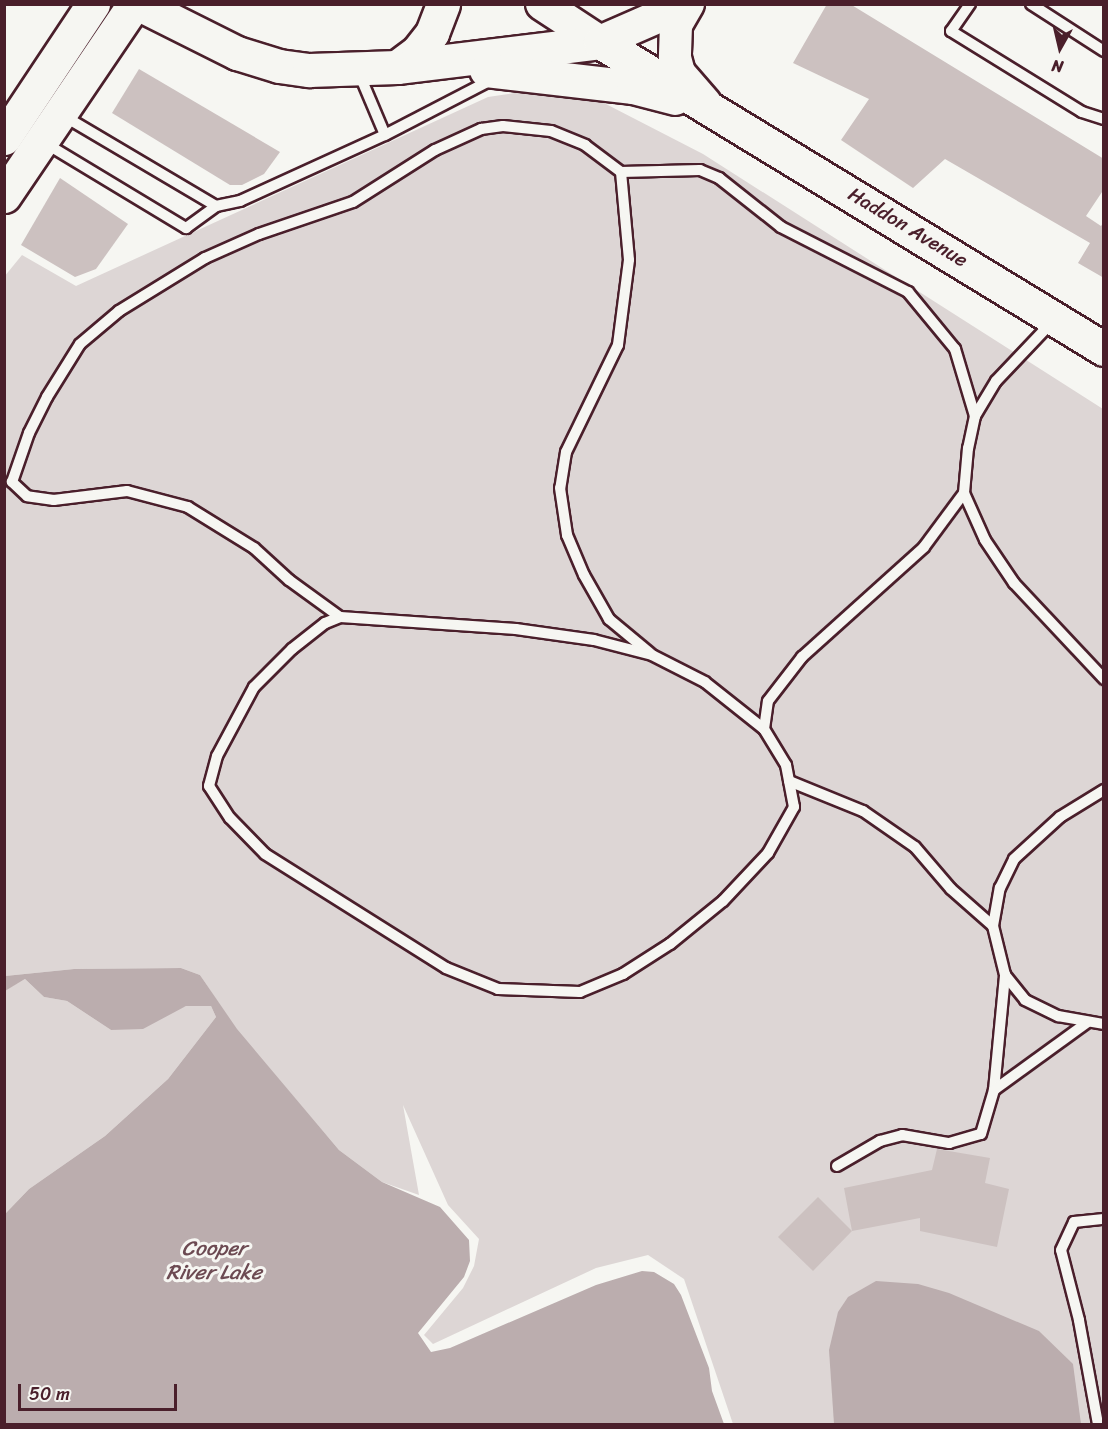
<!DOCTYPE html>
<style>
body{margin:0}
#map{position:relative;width:1108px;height:1429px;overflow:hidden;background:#f6f6f2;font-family:Sriracha,sans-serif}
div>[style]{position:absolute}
.green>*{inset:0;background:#ddd6d5}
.water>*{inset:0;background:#bbadae}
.building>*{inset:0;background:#ccc1c0}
.roads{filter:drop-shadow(2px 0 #4a1f2b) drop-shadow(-2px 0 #4a1f2b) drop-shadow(0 2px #4a1f2b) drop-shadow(0 -2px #4a1f2b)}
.service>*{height:10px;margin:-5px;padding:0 5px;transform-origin:5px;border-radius:5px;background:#f6f6f2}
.secondary>*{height:32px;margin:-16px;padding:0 16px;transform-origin:16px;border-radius:16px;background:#f6f6f2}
.primary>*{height:33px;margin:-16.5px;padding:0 16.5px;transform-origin:16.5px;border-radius:16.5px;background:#f6f6f2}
.trunk>*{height:33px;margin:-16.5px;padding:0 16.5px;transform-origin:16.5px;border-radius:16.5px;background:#f6f6f2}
span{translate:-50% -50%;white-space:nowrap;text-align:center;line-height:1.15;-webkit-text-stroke:6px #f6f6f2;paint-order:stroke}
.street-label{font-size:20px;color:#4a1f2b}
.water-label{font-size:21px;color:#6c4a52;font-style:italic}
.frame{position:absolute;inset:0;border:6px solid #4a1f2b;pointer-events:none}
.north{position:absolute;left:1030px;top:18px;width:60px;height:60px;-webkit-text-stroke:4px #f6f6f2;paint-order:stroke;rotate:188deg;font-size:16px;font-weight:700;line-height:24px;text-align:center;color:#4a1f2b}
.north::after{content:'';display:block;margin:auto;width:21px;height:27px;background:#4a1f2b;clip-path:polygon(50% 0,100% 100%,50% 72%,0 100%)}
.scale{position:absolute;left:18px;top:1384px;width:159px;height:27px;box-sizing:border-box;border:3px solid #4a1f2b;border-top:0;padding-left:8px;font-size:18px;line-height:21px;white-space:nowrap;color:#4a1f2b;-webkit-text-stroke:4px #f6f6f2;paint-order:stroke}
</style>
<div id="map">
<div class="green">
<i style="clip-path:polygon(569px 85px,703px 154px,1103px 409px,1103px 1424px,733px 1424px,684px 1279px,648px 1255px,596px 1268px,433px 1344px,424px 1335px,463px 1288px,474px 1266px,479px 1239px,448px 1205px,403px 1105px,419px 1195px,382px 1182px,339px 1150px,236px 1029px,200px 975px,181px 968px,74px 969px,5px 976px,4px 277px,22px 255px,76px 286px,488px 97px)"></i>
<i style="clip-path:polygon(25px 979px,44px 997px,67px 1001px,111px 1030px,186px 1006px,211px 1006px,216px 1017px,168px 1079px,105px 1136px,29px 1189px,5px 1214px,4px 991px)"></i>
</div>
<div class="water">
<i style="clip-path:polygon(181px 968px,200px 975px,237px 1029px,339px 1150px,382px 1182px,440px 1207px,469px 1240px,470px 1261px,464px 1277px,418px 1333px,431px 1352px,450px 1348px,596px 1285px,642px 1271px,654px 1272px,674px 1284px,681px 1295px,709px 1368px,712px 1391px,724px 1424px,5px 1424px,5px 1214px,29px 1189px,105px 1136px,168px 1079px,216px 1017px,211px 1006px,186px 1006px,143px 1029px,111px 1030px,67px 1001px,44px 997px,25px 979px,5px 991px,5px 976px,74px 969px)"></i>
<i style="clip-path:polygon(876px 1281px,918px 1284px,949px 1293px,1039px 1331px,1073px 1364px,1081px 1424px,834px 1424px,829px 1350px,838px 1312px,848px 1297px)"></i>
</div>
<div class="building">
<i style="clip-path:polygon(827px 4px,850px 4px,1104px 159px,1104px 189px,1086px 216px,1101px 226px,1104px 222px,1104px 278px,1078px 263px,1090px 243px,945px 159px,913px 188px,841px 140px,869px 99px,793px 63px)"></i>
<i style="clip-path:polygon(139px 69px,280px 152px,264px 174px,242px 185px,230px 185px,112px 113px)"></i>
<i style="clip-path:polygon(60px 178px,128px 224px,96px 269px,75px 277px,21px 245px)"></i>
<i style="clip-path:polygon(937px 1149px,990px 1158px,985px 1183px,1009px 1189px,997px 1247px,920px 1231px,920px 1218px,852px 1231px,844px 1188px,932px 1170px)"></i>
<i style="clip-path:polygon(818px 1197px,852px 1231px,813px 1271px,778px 1237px)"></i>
</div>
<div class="roads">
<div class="service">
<i style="left:970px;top:4px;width:33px;rotate:125deg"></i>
<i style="left:951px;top:31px;width:154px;rotate:31.7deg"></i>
<i style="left:1082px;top:112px;width:23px;rotate:18deg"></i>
<i style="left:1031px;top:4px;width:87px;rotate:32.8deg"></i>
<i style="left:358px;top:71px;width:69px;rotate:67.1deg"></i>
<i style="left:45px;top:143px;width:165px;rotate:31.1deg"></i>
<i style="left:186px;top:228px;width:37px;rotate:-36deg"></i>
<i style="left:216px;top:206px;width:179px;rotate:-149.4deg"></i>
<i style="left:621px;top:172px;width:88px;rotate:84.8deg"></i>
<i style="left:629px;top:260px;width:86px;rotate:97.4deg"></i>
<i style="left:618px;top:345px;width:119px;rotate:115.9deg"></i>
<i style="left:566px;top:452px;width:36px;rotate:99deg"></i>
<i style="left:560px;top:488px;width:48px;rotate:81.5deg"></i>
<i style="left:567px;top:535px;width:43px;rotate:67deg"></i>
<i style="left:584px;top:575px;width:51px;rotate:60.4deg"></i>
<i style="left:609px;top:619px;width:53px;rotate:39.7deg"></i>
<i style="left:216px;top:206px;width:25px;rotate:-12deg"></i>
<i style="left:240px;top:201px;width:159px;rotate:-24.5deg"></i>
<i style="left:385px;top:135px;width:122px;rotate:-27.4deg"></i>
<i style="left:1053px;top:321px;width:83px;rotate:133.5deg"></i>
<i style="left:996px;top:381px;width:41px;rotate:121deg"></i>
<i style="left:975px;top:416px;width:33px;rotate:102deg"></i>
<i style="left:968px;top:448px;width:45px;rotate:95.1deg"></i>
<i style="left:964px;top:493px;width:51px;rotate:65.9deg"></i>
<i style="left:985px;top:540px;width:52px;rotate:56deg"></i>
<i style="left:1014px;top:583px;width:132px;rotate:46.8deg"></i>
<i style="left:340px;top:617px;width:63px;rotate:-144deg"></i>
<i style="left:289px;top:580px;width:47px;rotate:-137.6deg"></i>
<i style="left:254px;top:548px;width:78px;rotate:-148.2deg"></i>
<i style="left:188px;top:507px;width:63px;rotate:-165.3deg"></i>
<i style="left:127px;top:491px;width:74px;rotate:173deg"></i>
<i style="left:54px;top:500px;width:27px;rotate:-172deg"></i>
<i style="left:27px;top:496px;width:21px;rotate:-137deg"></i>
<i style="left:12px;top:482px;width:52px;rotate:-70.9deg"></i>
<i style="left:29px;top:433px;width:40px;rotate:-63.4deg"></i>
<i style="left:47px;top:397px;width:62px;rotate:-58.1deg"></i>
<i style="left:80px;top:344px;width:51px;rotate:-40.2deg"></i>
<i style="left:119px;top:311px;width:101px;rotate:-31.6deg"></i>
<i style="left:205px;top:258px;width:59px;rotate:-24deg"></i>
<i style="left:259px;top:234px;width:99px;rotate:-18.8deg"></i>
<i style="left:353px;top:202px;width:97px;rotate:-32.4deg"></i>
<i style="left:435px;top:150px;width:51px;rotate:-24.5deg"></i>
<i style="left:481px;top:129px;width:22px;rotate:-8deg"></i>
<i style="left:503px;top:126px;width:48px;rotate:5.9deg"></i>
<i style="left:551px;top:131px;width:37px;rotate:22deg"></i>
<i style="left:585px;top:145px;width:45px;rotate:36.9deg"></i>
<i style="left:621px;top:172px;width:79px;rotate:-1.5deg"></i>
<i style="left:700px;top:170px;width:21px;rotate:23deg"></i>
<i style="left:719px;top:178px;width:79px;rotate:38.3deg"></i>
<i style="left:781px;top:227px;width:143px;rotate:27.1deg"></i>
<i style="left:908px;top:292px;width:74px;rotate:50.5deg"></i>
<i style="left:955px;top:349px;width:70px;rotate:73.4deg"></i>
<i style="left:764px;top:729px;width:75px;rotate:-141.5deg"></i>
<i style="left:705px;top:682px;width:59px;rotate:-153deg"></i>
<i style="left:652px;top:655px;width:60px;rotate:-165.5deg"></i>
<i style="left:594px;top:640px;width:79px;rotate:-172deg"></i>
<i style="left:516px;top:629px;width:176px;rotate:-176.1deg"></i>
<i style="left:340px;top:617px;width:16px;rotate:158deg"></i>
<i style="left:325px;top:623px;width:42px;rotate:141.8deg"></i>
<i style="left:292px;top:649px;width:54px;rotate:135deg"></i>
<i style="left:254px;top:687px;width:78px;rotate:118.2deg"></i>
<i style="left:217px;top:756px;width:31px;rotate:105deg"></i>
<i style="left:209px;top:786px;width:38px;rotate:57deg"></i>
<i style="left:230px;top:818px;width:50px;rotate:45.8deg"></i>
<i style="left:265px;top:854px;width:214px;rotate:32.2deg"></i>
<i style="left:446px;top:968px;width:56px;rotate:22deg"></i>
<i style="left:498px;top:989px;width:82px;rotate:2.1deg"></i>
<i style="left:580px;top:992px;width:47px;rotate:-22.7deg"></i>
<i style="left:623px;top:974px;width:56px;rotate:-32.6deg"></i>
<i style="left:670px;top:944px;width:68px;rotate:-39.1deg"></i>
<i style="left:723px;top:901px;width:66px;rotate:-46.8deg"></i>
<i style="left:768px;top:853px;width:53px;rotate:-60.5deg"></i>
<i style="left:794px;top:807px;width:43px;rotate:-100.8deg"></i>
<i style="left:786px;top:765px;width:42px;rotate:-121.4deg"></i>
<i style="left:764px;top:729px;width:28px;rotate:-82deg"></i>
<i style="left:768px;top:701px;width:56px;rotate:-52.3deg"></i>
<i style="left:802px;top:657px;width:164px;rotate:-42deg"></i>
<i style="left:924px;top:547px;width:67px;rotate:-53.5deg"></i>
<i style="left:789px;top:781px;width:80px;rotate:22.1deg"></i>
<i style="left:863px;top:811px;width:63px;rotate:34.7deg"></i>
<i style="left:915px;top:847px;width:55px;rotate:49.4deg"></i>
<i style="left:951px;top:889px;width:56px;rotate:41.4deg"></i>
<i style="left:993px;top:926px;width:39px;rotate:-80deg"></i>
<i style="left:1000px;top:888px;width:32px;rotate:-64deg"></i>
<i style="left:1014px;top:859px;width:62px;rotate:-42.4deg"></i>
<i style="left:1060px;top:817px;width:52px;rotate:-31.5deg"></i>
<i style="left:993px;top:926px;width:50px;rotate:76.2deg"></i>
<i style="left:1005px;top:975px;width:32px;rotate:51deg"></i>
<i style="left:1025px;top:1000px;width:37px;rotate:26deg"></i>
<i style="left:1058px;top:1016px;width:47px;rotate:9.9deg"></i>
<i style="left:994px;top:1090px;width:116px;rotate:-84.5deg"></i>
<i style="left:837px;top:1166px;width:50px;rotate:-30.2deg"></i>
<i style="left:880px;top:1141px;width:23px;rotate:-15deg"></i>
<i style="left:902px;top:1135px;width:48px;rotate:9.7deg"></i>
<i style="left:949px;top:1143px;width:33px;rotate:-16deg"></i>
<i style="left:981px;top:1134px;width:46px;rotate:-73.5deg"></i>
<i style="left:994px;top:1090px;width:116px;rotate:-35.9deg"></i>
<i style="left:1098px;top:1424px;width:106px;rotate:-100.4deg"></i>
<i style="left:1079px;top:1320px;width:72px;rotate:-104.4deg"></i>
<i style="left:1061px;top:1250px;width:31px;rotate:-65deg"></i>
<i style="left:1074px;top:1222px;width:30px;rotate:-6deg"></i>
</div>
<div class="secondary">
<i style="left:542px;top:4px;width:69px;rotate:33.2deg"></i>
<i style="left:600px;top:42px;width:95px;rotate:-23.6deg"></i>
<i style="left:688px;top:4px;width:24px;rotate:120deg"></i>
<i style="left:676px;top:25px;width:33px;rotate:92deg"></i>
<i style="left:675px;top:58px;width:16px;rotate:75deg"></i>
<i style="left:679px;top:73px;width:40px;rotate:49deg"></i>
</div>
<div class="primary">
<i style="left:139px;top:4px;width:110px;rotate:26.6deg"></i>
<i style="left:237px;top:53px;width:44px;rotate:17.2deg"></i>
<i style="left:279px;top:66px;width:30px;rotate:8deg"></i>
<i style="left:309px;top:70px;width:88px;rotate:-2deg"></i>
<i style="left:397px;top:67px;width:205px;rotate:-7deg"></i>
<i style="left:600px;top:42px;width:590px;rotate:31.35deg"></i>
<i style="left:397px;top:67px;width:26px;rotate:-37deg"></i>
<i style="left:418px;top:51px;width:23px;rotate:-52deg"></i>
<i style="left:432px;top:33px;width:31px;rotate:-69deg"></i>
<i style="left:486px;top:70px;width:148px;rotate:6.6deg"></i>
<i style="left:633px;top:87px;width:43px;rotate:14.7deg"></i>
</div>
<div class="trunk">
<i style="left:4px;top:138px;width:161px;rotate:-56.4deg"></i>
<i style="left:4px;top:196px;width:232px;rotate:-55.9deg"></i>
</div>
</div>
<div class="street-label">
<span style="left:908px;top:227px;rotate:31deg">Haddon Avenue</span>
</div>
<div class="water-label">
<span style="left:214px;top:1260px">Cooper<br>River Lake</span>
</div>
<div class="frame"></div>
<div class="north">N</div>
<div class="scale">50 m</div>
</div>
